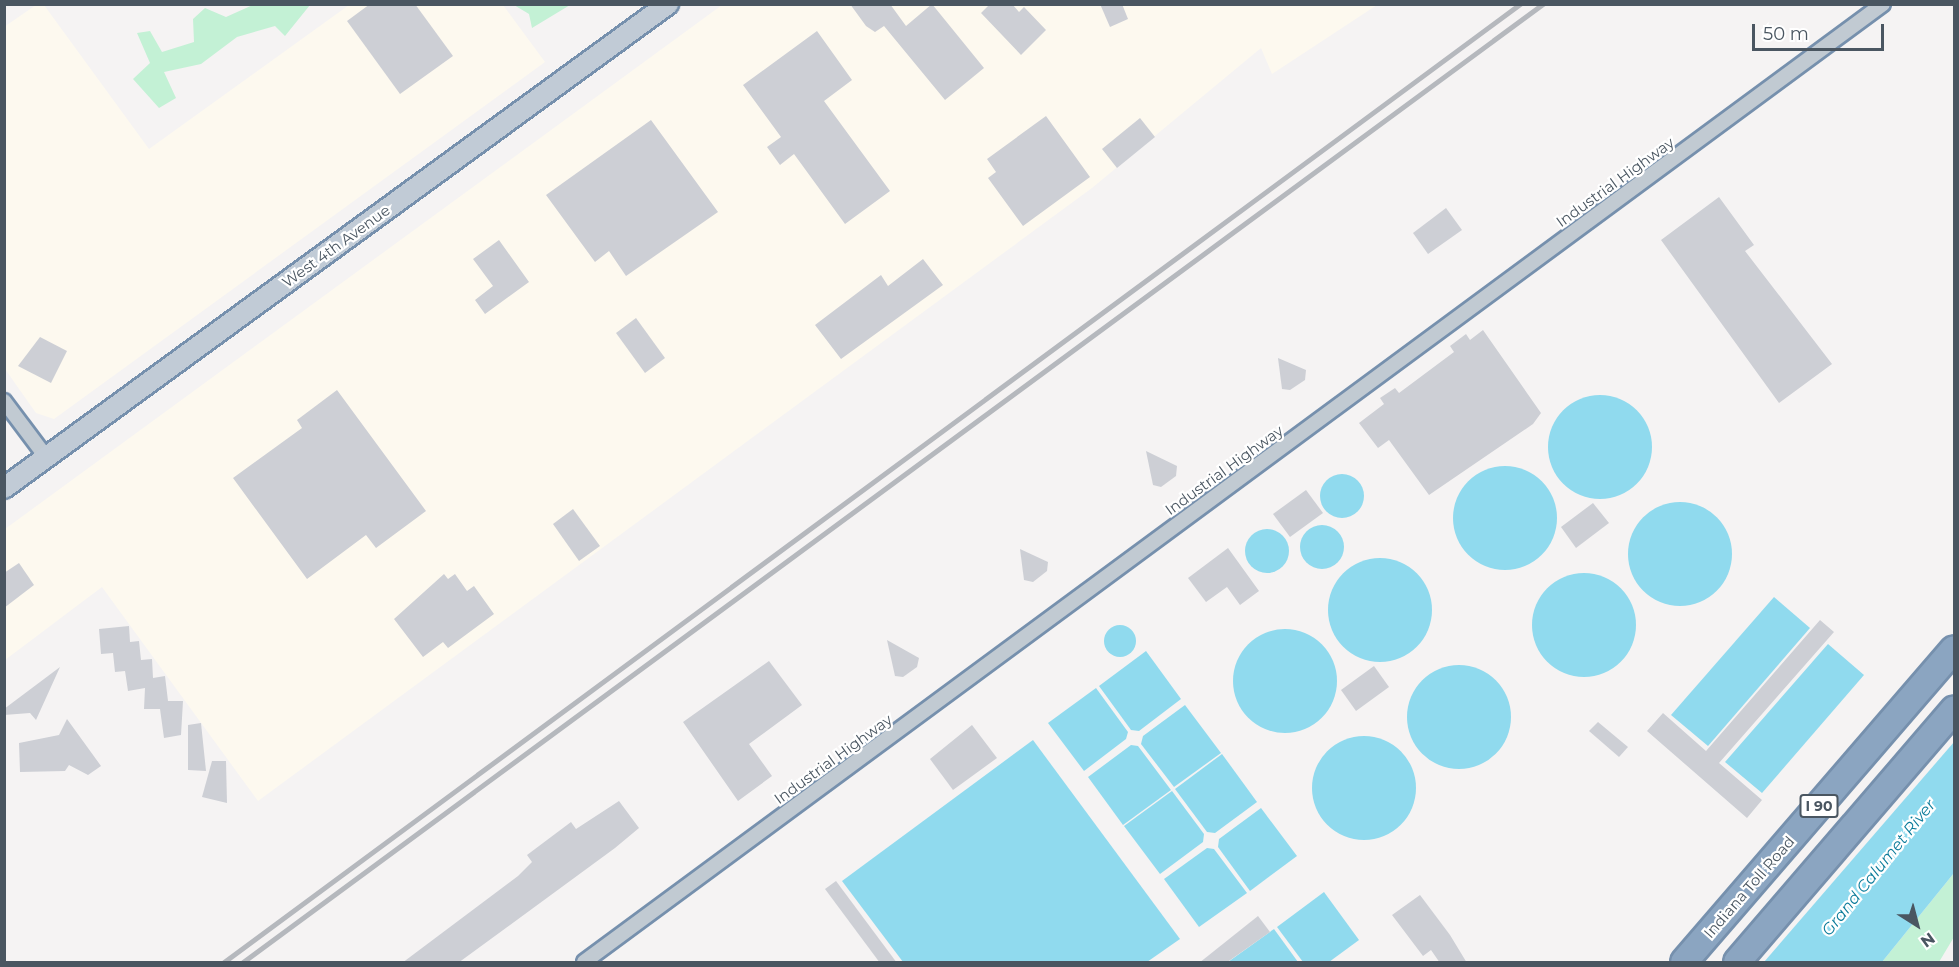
<!DOCTYPE html>
<style>
body{margin:0}
#map{position:relative;width:1959px;height:967px;overflow:hidden;background:#f5f3f3;font-family:Montserrat,sans-serif}
div>[style]{position:absolute}
.commercial>*{inset:0;background:#fdf9ef}
.green>*{inset:0;background:#c3f1d5}
.water>*{inset:0;background:#90daee}
.round{border-radius:50%}
.pier>*{inset:0;background:#f5f3f3}
.building>*{inset:0;background:#cdcfd5}
.roads{filter:drop-shadow(2px 0 #7690ad) drop-shadow(-2px 0 #7690ad) drop-shadow(0 2px #7690ad) drop-shadow(0 -2px #7690ad)}
.street>*{height:14px;margin:-7px;padding:0 7px;transform-origin:7px;border-radius:7px;background:#c1cad2}
.secondary>*{height:20px;margin:-10px;padding:0 10px;transform-origin:10px;border-radius:10px;background:#c1cbd6}
.highway>*{height:26px;margin:-13px;padding:0 13px;transform-origin:13px;border-radius:13px;background:#8ba5c1}
.rail>*{height:4.5px;margin:-2.25px;padding:0 2.25px;transform-origin:2.25px;border-radius:2.25px;background:#b5b8bd}
span{translate:-50% -50%;white-space:nowrap;text-align:center;line-height:1.15;-webkit-text-stroke:4.5px #fff;paint-order:stroke}
.shield-label span{padding:2px 4px;background:#fff;border:2px solid;border-radius:4px;-webkit-text-stroke-width:0}
.shield-label{font-size:14px;color:#4a5661;font-weight:700}
.street-label{font-size:15px;color:#4a5661}
.water-label{font-size:16px;color:#0c7c9b;font-style:italic}
.frame{position:absolute;inset:0;border:6px solid #4a5661;pointer-events:none}
.north{position:absolute;left:1887px;top:895px;width:60px;height:60px;-webkit-text-stroke:4px #fff;paint-order:stroke;rotate:144deg;font-size:16px;font-weight:700;line-height:24px;text-align:center;color:#4a5661}
.north::after{content:'';display:block;margin:auto;width:21px;height:27px;background:#4a5661;clip-path:polygon(50% 0,100% 100%,50% 72%,0 100%)}
.scale{position:absolute;left:1752px;top:24px;width:132px;height:27px;box-sizing:border-box;border:3px solid #4a5661;border-top:0;padding-left:8px;font-size:18px;line-height:21px;white-space:nowrap;color:#4a5661;-webkit-text-stroke:4px #fff;paint-order:stroke}
</style>
<div id="map">
<div class="commercial">
<i style="clip-path:polygon(36px 5px,44px 5px,149px 149px,349px 5px,503px 5px,545px 62px,54px 419px,36px 413px,5px 369px,4px 27px)"></i>
<i style="clip-path:polygon(722px 5px,1377px 5px,1272px 74px,1261px 48px,1092px 188px,258px 801px,102px 587px,5px 660px,5px 529px)"></i>
</div>
<div class="green">
<i style="clip-path:polygon(255px 4px,310px 5px,285px 36px,275px 26px,237px 37px,201px 64px,164px 72px,176px 98px,159px 108px,133px 79px,150px 63px,137px 33px,150px 31px,162px 52px,194px 42px,193px 19px,205px 8px,226px 17px)"></i>
<i style="clip-path:polygon(514px 5px,570px 4px,570px 5px,532px 28px,529px 14px)"></i>
<i style="clip-path:polygon(1954px 873px,1954px 937px,1939px 962px,1882px 962px)"></i>
</div>
<div class="water">
<i class="round" style="left:1548px;top:395px;width:104px;height:104px"></i>
<i class="round" style="left:1453px;top:466px;width:104px;height:104px"></i>
<i class="round" style="left:1320px;top:474px;width:44px;height:44px"></i>
<i class="round" style="left:1628px;top:502px;width:104px;height:104px"></i>
<i class="round" style="left:1300px;top:525px;width:44px;height:44px"></i>
<i class="round" style="left:1245px;top:529px;width:44px;height:44px"></i>
<i class="round" style="left:1328px;top:558px;width:104px;height:104px"></i>
<i class="round" style="left:1532px;top:573px;width:104px;height:104px"></i>
<i style="clip-path:polygon(1774px 597px,1810px 628px,1708px 746px,1671px 715px)"></i>
<i class="round" style="left:1104px;top:625px;width:32px;height:32px"></i>
<i class="round" style="left:1233px;top:629px;width:104px;height:104px"></i>
<i style="clip-path:polygon(1828px 644px,1864px 675px,1762px 793px,1725px 762px)"></i>
<i style="clip-path:polygon(1146px 651px,1181px 699px,1139px 731px,1131px 730px,1099px 686px)"></i>
<i class="round" style="left:1407px;top:665px;width:104px;height:104px"></i>
<i style="clip-path:polygon(1096px 688px,1128px 732px,1126px 739px,1084px 771px,1048px 723px)"></i>
<i style="clip-path:polygon(1185px 705px,1221px 753px,1174px 787px,1141px 744px,1143px 736px)"></i>
<i style="clip-path:polygon(1954px 730px,1954px 873px,1882px 962px,1752px 962px)"></i>
<i class="round" style="left:1312px;top:736px;width:104px;height:104px"></i>
<i style="clip-path:polygon(1033px 740px,1180px 939px,1147px 962px,903px 962px,842px 881px)"></i>
<i style="clip-path:polygon(1131px 745px,1138px 746px,1171px 790px,1123px 825px,1088px 777px)"></i>
<i style="clip-path:polygon(1222px 754px,1257px 802px,1215px 833px,1207px 832px,1175px 789px)"></i>
<i style="clip-path:polygon(1172px 791px,1204px 834px,1203px 842px,1160px 874px,1124px 826px)"></i>
<i style="clip-path:polygon(1261px 808px,1297px 856px,1250px 891px,1218px 847px,1219px 839px)"></i>
<i style="clip-path:polygon(1207px 848px,1214px 849px,1247px 893px,1199px 927px,1164px 879px)"></i>
<i style="clip-path:polygon(1324px 892px,1359px 940px,1329px 962px,1303px 962px,1277px 927px)"></i>
<i style="clip-path:polygon(1274px 929px,1298px 962px,1228px 962px)"></i>
</div>
<div class="pier">
<i style="clip-path:polygon(1954px 727px,1954px 742px,1764px 962px,1749px 962px)"></i>
</div>
<div class="building">
<i style="clip-path:polygon(370px 4px,415px 4px,453px 56px,400px 94px,347px 21px)"></i>
<i style="clip-path:polygon(850px 4px,890px 4px,906px 26px,932px 4px,984px 68px,945px 100px,884px 26px,875px 32px,866px 26px)"></i>
<i style="clip-path:polygon(990px 4px,1012px 4px,1019px 12px,1024px 7px,1046px 30px,1021px 55px,981px 13px)"></i>
<i style="clip-path:polygon(1100px 4px,1122px 4px,1128px 19px,1110px 27px)"></i>
<i style="clip-path:polygon(817px 31px,852px 80px,824px 101px,890px 191px,845px 224px,794px 154px,780px 165px,767px 147px,781px 137px,743px 85px)"></i>
<i style="clip-path:polygon(1046px 116px,1090px 177px,1023px 226px,988px 178px,996px 172px,987px 159px)"></i>
<i style="clip-path:polygon(1140px 118px,1155px 137px,1117px 168px,1102px 149px)"></i>
<i style="clip-path:polygon(651px 120px,718px 212px,626px 276px,609px 251px,595px 262px,546px 195px)"></i>
<i style="clip-path:polygon(1719px 197px,1754px 245px,1745px 251px,1832px 364px,1779px 403px,1661px 240px)"></i>
<i style="clip-path:polygon(1446px 208px,1462px 230px,1428px 254px,1413px 233px)"></i>
<i style="clip-path:polygon(499px 240px,529px 282px,485px 314px,475px 300px,493px 286px,473px 259px)"></i>
<i style="clip-path:polygon(923px 259px,943px 285px,841px 359px,815px 325px,881px 275px,888px 286px)"></i>
<i style="clip-path:polygon(636px 318px,665px 358px,645px 373px,616px 333px)"></i>
<i style="clip-path:polygon(1483px 330px,1541px 413px,1533px 424px,1429px 495px,1389px 440px,1378px 448px,1359px 423px,1384px 404px,1380px 398px,1395px 388px,1399px 393px,1454px 352px,1450px 346px,1466px 334px,1470px 340px)"></i>
<i style="clip-path:polygon(40px 337px,67px 351px,51px 383px,18px 366px)"></i>
<i style="clip-path:polygon(1278px 358px,1306px 370px,1305px 380px,1290px 390px,1282px 389px)"></i>
<i style="clip-path:polygon(337px 390px,426px 511px,376px 548px,366px 535px,307px 579px,233px 478px,302px 428px,297px 420px)"></i>
<i style="clip-path:polygon(1146px 451px,1177px 466px,1176px 476px,1161px 487px,1153px 485px)"></i>
<i style="clip-path:polygon(1306px 490px,1323px 513px,1290px 537px,1273px 514px)"></i>
<i style="clip-path:polygon(1593px 503px,1609px 523px,1576px 548px,1561px 527px)"></i>
<i style="clip-path:polygon(573px 509px,600px 546px,579px 561px,553px 524px)"></i>
<i style="clip-path:polygon(1228px 548px,1259px 591px,1240px 605px,1227px 587px,1206px 602px,1188px 578px)"></i>
<i style="clip-path:polygon(1020px 549px,1048px 562px,1047px 571px,1033px 582px,1024px 580px)"></i>
<i style="clip-path:polygon(19px 563px,34px 585px,4px 608px,4px 573px)"></i>
<i style="clip-path:polygon(444px 574px,448px 579px,455px 574px,467px 591px,474px 586px,494px 614px,448px 648px,443px 642px,423px 657px,394px 619px)"></i>
<i style="clip-path:polygon(1820px 620px,1834px 632px,1719px 763px,1762px 800px,1747px 818px,1647px 731px,1663px 713px,1706px 751px)"></i>
<i style="clip-path:polygon(129px 626px,130px 642px,139px 641px,141px 660px,152px 659px,153px 678px,165px 676px,168px 701px,183px 701px,181px 735px,164px 738px,160px 709px,144px 709px,145px 688px,128px 691px,125px 671px,115px 672px,113px 653px,101px 654px,99px 629px)"></i>
<i style="clip-path:polygon(887px 640px,919px 658px,917px 667px,903px 677px,895px 676px)"></i>
<i style="clip-path:polygon(769px 661px,802px 705px,749px 744px,772px 776px,738px 801px,683px 722px)"></i>
<i style="clip-path:polygon(1374px 666px,1389px 687px,1356px 711px,1341px 690px)"></i>
<i style="clip-path:polygon(60px 667px,36px 720px,30px 713px,4px 715px,4px 709px)"></i>
<i style="clip-path:polygon(67px 719px,101px 766px,88px 775px,69px 765px,65px 771px,20px 772px,19px 743px,59px 735px)"></i>
<i style="clip-path:polygon(1598px 722px,1628px 747px,1619px 757px,1589px 731px)"></i>
<i style="clip-path:polygon(201px 723px,206px 771px,188px 770px,188px 725px)"></i>
<i style="clip-path:polygon(972px 725px,997px 758px,953px 790px,930px 759px)"></i>
<i style="clip-path:polygon(212px 761px,226px 761px,227px 803px,202px 797px)"></i>
<i style="clip-path:polygon(619px 801px,639px 828px,615px 848px,458px 963px,402px 963px,518px 876px,532px 862px,527px 855px,571px 822px,576px 829px)"></i>
<i style="clip-path:polygon(836px 881px,897px 963px,880px 963px,825px 889px)"></i>
<i style="clip-path:polygon(1420px 895px,1450px 935px,1467px 963px,1440px 963px,1431px 950px,1423px 956px,1392px 915px)"></i>
<i style="clip-path:polygon(1258px 916px,1270px 932px,1226px 963px,1199px 963px)"></i>
</div>
<div class="roads">
<div class="street">
<i style="left:4px;top:401px;width:70px;rotate:53.1deg"></i>
<i style="left:584px;top:962px;width:1614px;rotate:-36.41deg"></i>
</div>
<div class="secondary">
<i style="left:4px;top:488px;width:822px;rotate:-36.09deg"></i>
</div>
<div class="highway">
<i style="left:1684px;top:962px;width:413px;rotate:-49.2deg"></i>
<i style="left:1737px;top:962px;width:333px;rotate:-49.3deg"></i>
</div>
</div>
<div class="rail">
<i style="left:224px;top:962px;width:1612px;rotate:-36.47deg"></i>
<i style="left:243px;top:962px;width:1615px;rotate:-36.39deg"></i>
</div>
<div class="shield-label">
<span style="left:1819px;top:806px">I 90</span>
</div>
<div class="street-label">
<span style="left:1615px;top:182px;rotate:-36deg">Industrial Highway</span>
<span style="left:336px;top:246px;rotate:-36deg">West 4th Avenue</span>
<span style="left:1224px;top:470px;rotate:-36deg">Industrial Highway</span>
<span style="left:833px;top:759px;rotate:-36deg">Industrial Highway</span>
<span style="left:1749px;top:887px;rotate:-49deg">Indiana Toll Road</span>
</div>
<div class="water-label">
<span style="left:1879px;top:868px;rotate:-51deg">Grand Calumet River</span>
</div>
<div class="frame"></div>
<div class="north">N</div>
<div class="scale">50 m</div>
</div>
